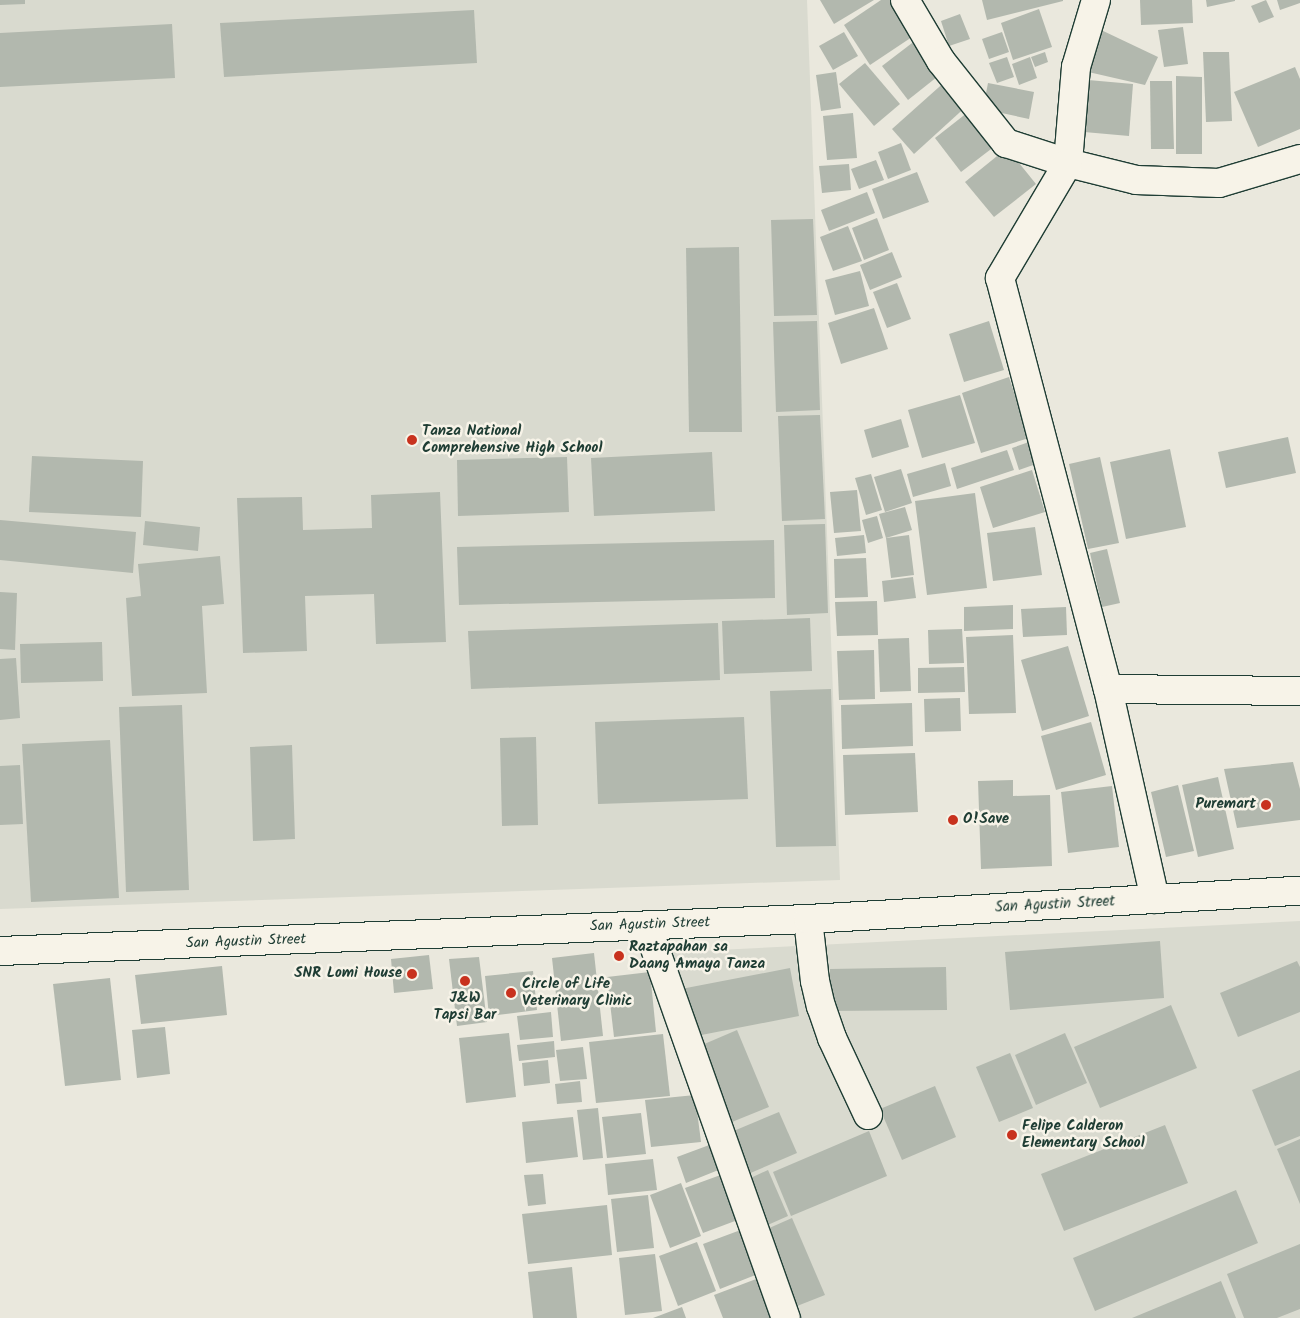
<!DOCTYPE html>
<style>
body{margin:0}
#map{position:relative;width:1300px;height:1318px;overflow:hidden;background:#eae8dd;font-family:Kalam,sans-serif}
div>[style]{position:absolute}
.built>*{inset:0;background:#d9dacf}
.building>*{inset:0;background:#b2b8ae}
.roads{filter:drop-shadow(1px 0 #1f3d34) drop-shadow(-1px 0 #1f3d34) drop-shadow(0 1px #1f3d34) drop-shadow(0 -1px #1f3d34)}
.minor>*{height:28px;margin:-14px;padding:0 14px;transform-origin:14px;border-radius:14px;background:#f7f3e8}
.major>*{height:28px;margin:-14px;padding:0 14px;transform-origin:14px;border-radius:14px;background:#f7f3e8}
.dots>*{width:14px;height:14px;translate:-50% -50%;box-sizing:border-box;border:2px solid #f7f3e8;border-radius:50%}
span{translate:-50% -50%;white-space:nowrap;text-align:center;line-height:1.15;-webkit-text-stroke:5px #f7f3e8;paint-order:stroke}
.poi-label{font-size:15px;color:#1f3d34;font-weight:700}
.left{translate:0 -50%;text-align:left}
.right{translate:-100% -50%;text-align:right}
.street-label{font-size:15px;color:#1f3d34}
</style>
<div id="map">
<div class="built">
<i style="clip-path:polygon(0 0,807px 0,840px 880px,0 909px)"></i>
<i style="clip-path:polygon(1300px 921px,1300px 1318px,790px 1318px,657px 953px)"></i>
</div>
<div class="building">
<i style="clip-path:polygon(0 0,25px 0,25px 4px,0 5px)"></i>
<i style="clip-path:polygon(820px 0,874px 0,834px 24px)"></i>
<i style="clip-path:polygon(881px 0,891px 0,915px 35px,870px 65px,844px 25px)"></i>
<i style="clip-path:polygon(982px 0,1063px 0,1063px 1px,987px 20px)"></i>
<i style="clip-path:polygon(1140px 0,1192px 0,1193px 23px,1141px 25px)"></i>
<i style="clip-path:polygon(1206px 0,1235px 0,1235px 1px,1207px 7px)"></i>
<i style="clip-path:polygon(1266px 0,1274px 17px,1259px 23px,1251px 6px)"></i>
<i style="clip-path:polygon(1277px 0,1300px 0,1300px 3px,1280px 10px)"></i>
<i style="clip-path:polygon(1039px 9px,1052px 47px,1013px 60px,1001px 23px)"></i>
<i style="clip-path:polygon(474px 10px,477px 63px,224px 77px,220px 23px)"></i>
<i style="clip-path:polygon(960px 14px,970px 39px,949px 46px,941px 21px)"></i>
<i style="clip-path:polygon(172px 24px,175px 78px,0 87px,0 33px)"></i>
<i style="clip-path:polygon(1183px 27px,1188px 64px,1164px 67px,1158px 30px)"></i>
<i style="clip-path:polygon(1099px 29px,1158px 57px,1145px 85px,1084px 71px)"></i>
<i style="clip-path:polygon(844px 32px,858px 56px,833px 70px,819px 46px)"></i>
<i style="clip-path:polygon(1002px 32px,1009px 52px,989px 59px,982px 39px)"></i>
<i style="clip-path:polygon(916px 40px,942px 73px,908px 100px,882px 66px)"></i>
<i style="clip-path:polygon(1045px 52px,1048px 62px,1035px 67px,1031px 57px)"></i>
<i style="clip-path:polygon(1203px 52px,1229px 52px,1232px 121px,1206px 122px)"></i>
<i style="clip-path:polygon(1007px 57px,1014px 77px,997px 83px,989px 63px)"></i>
<i style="clip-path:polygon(1030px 57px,1037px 78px,1019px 85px,1012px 64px)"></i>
<i style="clip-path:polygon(865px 63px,900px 104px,874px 126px,839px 84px)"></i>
<i style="clip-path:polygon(1295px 67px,1300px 79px,1300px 129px,1258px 147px,1234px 92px)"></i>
<i style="clip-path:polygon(836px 72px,841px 108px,821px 111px,816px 75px)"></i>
<i style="clip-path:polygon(1176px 76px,1202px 77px,1202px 154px,1176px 154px)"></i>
<i style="clip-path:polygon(948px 79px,970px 103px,914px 154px,892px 129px)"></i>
<i style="clip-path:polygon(1077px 79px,1133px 84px,1129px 136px,1073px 131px)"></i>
<i style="clip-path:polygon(1150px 81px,1172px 81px,1174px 149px,1151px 149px)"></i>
<i style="clip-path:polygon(988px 83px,1034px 92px,1029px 119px,983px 109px)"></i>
<i style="clip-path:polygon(972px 109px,999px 143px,961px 172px,935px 138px)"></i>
<i style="clip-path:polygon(853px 113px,857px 158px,827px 160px,823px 116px)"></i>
<i style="clip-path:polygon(901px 143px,911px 170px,888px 179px,878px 152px)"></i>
<i style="clip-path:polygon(1007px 148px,1036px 184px,994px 217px,965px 182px)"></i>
<i style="clip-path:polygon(876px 160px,884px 180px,859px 189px,851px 169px)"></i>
<i style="clip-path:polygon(849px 164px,851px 190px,822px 193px,819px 166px)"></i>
<i style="clip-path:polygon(917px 172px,929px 202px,883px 219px,872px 189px)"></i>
<i style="clip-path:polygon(867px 192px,875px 213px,829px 231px,821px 210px)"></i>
<i style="clip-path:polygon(877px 218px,889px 250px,864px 260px,852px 228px)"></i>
<i style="clip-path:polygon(813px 219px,817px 315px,774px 316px,771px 220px)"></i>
<i style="clip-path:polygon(848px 226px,862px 261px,833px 271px,820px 237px)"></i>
<i style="clip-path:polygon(739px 247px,742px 432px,689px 432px,686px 248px)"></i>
<i style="clip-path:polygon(892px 252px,902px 277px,870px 290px,860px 265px)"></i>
<i style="clip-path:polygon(860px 271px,869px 306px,835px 315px,825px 280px)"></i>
<i style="clip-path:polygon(897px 283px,911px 319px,887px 328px,873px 292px)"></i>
<i style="clip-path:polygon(874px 308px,888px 349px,841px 364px,828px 323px)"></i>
<i style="clip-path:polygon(817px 321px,820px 410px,776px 412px,773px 322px)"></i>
<i style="clip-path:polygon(989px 321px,1004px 370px,964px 382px,949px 334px)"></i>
<i style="clip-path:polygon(1009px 377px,1029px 438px,981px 453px,962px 393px)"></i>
<i style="clip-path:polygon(960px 395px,975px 443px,922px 458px,908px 410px)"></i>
<i style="clip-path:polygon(820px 415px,825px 519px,782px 521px,778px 416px)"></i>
<i style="clip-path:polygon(901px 419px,909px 447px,872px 458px,864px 430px)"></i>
<i style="clip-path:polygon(1288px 437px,1296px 473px,1226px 488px,1218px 452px)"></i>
<i style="clip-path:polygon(1029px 442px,1036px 464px,1019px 470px,1012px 448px)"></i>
<i style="clip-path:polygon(1170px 449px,1186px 527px,1126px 539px,1110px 462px)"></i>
<i style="clip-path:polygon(1007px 450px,1014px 470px,957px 489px,951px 468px)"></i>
<i style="clip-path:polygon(712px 452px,715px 511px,594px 516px,591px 458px)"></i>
<i style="clip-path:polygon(32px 456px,143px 461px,141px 517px,29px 512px)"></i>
<i style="clip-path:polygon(567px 457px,569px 512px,458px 516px,457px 460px)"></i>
<i style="clip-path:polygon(1100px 457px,1119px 543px,1088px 549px,1069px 464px)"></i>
<i style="clip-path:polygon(945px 463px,951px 486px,913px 497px,907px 474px)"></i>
<i style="clip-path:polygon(901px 469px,912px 503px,885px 512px,874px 477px)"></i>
<i style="clip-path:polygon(1032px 470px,1045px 512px,993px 528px,980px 487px)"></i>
<i style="clip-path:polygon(871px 474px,882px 510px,866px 515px,855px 478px)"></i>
<i style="clip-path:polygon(857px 490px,861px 531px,834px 533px,830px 492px)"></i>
<i style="clip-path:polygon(440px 492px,446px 642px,376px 644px,374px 594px,305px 596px,307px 651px,243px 653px,237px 498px,302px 497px,303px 530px,372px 528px,371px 495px)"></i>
<i style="clip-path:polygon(975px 493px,987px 588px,927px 595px,915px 501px)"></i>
<i style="clip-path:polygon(905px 507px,912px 530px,886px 538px,879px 514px)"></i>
<i style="clip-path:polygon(877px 516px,883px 538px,868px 543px,862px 520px)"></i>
<i style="clip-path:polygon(0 520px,136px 532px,133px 573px,0 560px)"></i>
<i style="clip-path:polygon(145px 521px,200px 527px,198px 551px,143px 545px)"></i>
<i style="clip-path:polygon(825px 524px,828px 613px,787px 615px,784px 525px)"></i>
<i style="clip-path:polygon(1035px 527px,1042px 575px,993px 581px,987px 533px)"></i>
<i style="clip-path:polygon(864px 535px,866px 553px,837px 556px,835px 538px)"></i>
<i style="clip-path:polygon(909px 535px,914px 575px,891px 578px,886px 538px)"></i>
<i style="clip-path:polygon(774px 540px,775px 598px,459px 605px,457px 547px)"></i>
<i style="clip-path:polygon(1107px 549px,1120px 603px,1102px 607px,1090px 553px)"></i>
<i style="clip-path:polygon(220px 556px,224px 604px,202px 606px,207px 693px,132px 696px,126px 598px,141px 596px,138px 564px)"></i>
<i style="clip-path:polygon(866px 558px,868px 597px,835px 598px,834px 559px)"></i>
<i style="clip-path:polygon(913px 577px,916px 598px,884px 602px,882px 581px)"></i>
<i style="clip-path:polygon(0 592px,17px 593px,15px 650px,0 649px)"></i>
<i style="clip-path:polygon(877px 601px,878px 635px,837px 636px,835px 602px)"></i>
<i style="clip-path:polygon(1013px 605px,1013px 629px,964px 631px,964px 607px)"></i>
<i style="clip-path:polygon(1066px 607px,1067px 635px,1023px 637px,1021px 609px)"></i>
<i style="clip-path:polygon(810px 618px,812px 671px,724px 674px,722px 621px)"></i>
<i style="clip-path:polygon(718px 623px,720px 680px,471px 689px,468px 631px)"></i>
<i style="clip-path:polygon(962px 629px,964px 663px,929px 664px,928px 630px)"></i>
<i style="clip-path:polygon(1013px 635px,1016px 713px,969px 714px,966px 637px)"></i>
<i style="clip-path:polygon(909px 638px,911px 691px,880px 692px,878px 639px)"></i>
<i style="clip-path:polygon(102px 642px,103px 681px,21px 683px,20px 644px)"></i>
<i style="clip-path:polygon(1068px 646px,1089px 716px,1042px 731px,1021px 660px)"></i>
<i style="clip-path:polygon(874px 650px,875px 699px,839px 700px,837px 651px)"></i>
<i style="clip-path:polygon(16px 658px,20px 718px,0 720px,0 659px)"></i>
<i style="clip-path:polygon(964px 667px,965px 692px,918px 693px,918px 668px)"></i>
<i style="clip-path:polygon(831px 689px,836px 846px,776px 847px,770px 691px)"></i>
<i style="clip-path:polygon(960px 698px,961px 731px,925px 732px,924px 699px)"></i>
<i style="clip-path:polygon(912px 703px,913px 746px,842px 749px,841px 705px)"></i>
<i style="clip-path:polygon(182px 705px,189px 890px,126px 892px,119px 707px)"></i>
<i style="clip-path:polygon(744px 717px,748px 799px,598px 804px,595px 722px)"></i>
<i style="clip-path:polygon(1091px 722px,1106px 775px,1056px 790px,1041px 736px)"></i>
<i style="clip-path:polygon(536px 737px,538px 825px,502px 826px,500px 738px)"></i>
<i style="clip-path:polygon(110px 740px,119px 898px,31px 902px,22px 744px)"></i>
<i style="clip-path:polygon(292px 745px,295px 839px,253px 841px,250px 747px)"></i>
<i style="clip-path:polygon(915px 753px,918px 812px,845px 815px,843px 755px)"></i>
<i style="clip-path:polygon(1293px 762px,1300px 789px,1300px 820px,1237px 828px,1224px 769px)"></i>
<i style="clip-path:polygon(20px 765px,23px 824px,0 825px,0 766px)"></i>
<i style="clip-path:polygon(1218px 777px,1234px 849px,1198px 857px,1182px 785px)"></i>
<i style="clip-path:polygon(1013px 780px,1013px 796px,1050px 795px,1052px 866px,981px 869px,978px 781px)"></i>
<i style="clip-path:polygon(1178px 785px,1194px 851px,1166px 857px,1151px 792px)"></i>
<i style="clip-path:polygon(1112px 786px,1119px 847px,1068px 853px,1061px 792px)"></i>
<i style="clip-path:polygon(1160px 941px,1164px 998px,1010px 1010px,1005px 952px)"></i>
<i style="clip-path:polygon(594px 953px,603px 1036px,561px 1041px,552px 958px)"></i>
<i style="clip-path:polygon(429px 955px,433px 989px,394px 993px,391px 959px)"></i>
<i style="clip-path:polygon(479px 957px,487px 1022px,457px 1026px,449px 959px)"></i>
<i style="clip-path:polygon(1297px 961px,1300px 967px,1300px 1012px,1238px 1037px,1220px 993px)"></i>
<i style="clip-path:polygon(222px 966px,227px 1015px,141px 1024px,135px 975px)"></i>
<i style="clip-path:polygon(946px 967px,947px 1010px,830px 1011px,830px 969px)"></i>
<i style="clip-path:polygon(790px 968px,799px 1016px,691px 1037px,681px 989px)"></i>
<i style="clip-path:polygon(533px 971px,537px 1010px,489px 1016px,485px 976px)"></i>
<i style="clip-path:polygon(650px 972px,656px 1032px,614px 1037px,607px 977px)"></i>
<i style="clip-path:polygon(110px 978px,121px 1080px,65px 1086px,53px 984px)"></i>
<i style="clip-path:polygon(1171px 1005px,1197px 1068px,1100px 1108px,1074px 1047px)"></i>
<i style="clip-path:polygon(551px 1012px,553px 1037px,520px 1040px,517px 1016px)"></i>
<i style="clip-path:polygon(165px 1027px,170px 1074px,137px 1078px,132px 1030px)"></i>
<i style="clip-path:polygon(737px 1030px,769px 1107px,727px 1124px,695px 1048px)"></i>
<i style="clip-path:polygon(509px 1033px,516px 1097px,466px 1103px,459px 1038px)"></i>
<i style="clip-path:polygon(1065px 1033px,1087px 1083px,1036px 1105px,1015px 1055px)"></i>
<i style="clip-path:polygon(663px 1034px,670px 1096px,596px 1103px,589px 1042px)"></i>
<i style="clip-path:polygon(554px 1041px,555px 1057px,519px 1061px,517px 1045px)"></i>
<i style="clip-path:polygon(583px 1047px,587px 1079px,560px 1081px,556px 1050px)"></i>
<i style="clip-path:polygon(1010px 1053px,1033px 1108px,999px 1122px,976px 1067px)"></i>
<i style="clip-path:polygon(548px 1060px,550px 1083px,524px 1086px,522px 1063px)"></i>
<i style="clip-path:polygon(1300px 1070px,1300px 1136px,1275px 1146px,1252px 1090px)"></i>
<i style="clip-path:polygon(580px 1081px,582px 1102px,557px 1104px,555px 1084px)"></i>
<i style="clip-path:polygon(935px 1086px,956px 1137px,902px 1160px,880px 1109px)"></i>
<i style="clip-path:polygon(695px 1095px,701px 1142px,651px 1147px,645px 1100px)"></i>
<i style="clip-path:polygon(598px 1108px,603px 1158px,583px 1160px,577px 1110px)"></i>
<i style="clip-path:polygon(779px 1112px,797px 1153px,741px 1177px,724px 1135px)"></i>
<i style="clip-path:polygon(641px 1113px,646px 1154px,607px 1158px,602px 1117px)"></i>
<i style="clip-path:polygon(573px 1117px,578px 1157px,526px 1163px,522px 1122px)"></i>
<i style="clip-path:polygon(1165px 1125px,1188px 1183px,1064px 1231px,1041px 1174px)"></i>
<i style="clip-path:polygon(869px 1131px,887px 1176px,791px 1216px,773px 1172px)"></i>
<i style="clip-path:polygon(1300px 1139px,1300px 1204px,1277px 1149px)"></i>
<i style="clip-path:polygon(712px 1144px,721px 1169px,686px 1183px,677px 1157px)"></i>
<i style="clip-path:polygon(653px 1159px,657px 1190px,608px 1195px,605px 1164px)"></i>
<i style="clip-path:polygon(768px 1170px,788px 1216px,761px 1228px,742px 1182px)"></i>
<i style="clip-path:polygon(726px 1173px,743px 1218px,703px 1233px,685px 1188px)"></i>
<i style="clip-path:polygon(543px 1174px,546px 1204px,528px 1206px,524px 1175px)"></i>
<i style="clip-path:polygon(681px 1183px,701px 1236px,670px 1248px,650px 1195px)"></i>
<i style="clip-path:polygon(1236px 1190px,1258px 1243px,1095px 1311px,1073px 1258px)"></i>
<i style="clip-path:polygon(648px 1195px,654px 1248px,617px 1252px,611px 1199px)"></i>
<i style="clip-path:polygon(607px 1205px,612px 1255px,528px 1264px,522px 1214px)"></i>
<i style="clip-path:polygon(792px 1218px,825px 1295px,792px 1308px,760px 1232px)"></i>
<i style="clip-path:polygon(746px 1228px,763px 1272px,720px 1289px,703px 1244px)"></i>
<i style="clip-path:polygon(697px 1242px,716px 1291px,678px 1306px,659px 1256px)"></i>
<i style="clip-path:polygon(1300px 1244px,1300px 1309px,1277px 1318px,1244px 1318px,1227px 1274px)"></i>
<i style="clip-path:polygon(655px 1254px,662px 1311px,625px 1315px,619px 1258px)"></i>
<i style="clip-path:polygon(572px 1267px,577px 1318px,533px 1318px,528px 1272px)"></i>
<i style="clip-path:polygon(764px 1276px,780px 1318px,723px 1318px,714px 1295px)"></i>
<i style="clip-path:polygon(1221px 1281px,1236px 1318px,1132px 1318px)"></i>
<i style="clip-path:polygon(682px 1307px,686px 1318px,653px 1318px)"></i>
</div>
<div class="roads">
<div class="minor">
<i style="left:905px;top:0;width:71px;rotate:59.5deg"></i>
<i style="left:941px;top:61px;width:105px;rotate:51.6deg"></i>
<i style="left:1006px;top:143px;width:65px;rotate:17.9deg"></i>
<i style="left:1068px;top:163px;width:70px;rotate:14deg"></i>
<i style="left:1136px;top:180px;width:83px;rotate:2.1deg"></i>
<i style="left:1219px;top:183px;width:84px;rotate:-16.5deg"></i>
<i style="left:1096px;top:0;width:70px;rotate:106.6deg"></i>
<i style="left:1076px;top:67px;width:96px;rotate:94.8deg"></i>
<i style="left:1068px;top:163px;width:134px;rotate:120.6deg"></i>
<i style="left:1000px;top:278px;width:425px;rotate:75.3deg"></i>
<i style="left:1108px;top:689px;width:215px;rotate:77.4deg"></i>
<i style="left:1108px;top:689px;width:192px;rotate:0.6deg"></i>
<i style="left:808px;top:919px;width:62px;rotate:83.6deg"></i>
<i style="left:815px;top:981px;width:26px;rotate:77deg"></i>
<i style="left:821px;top:1006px;width:34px;rotate:71deg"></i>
<i style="left:832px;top:1038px;width:85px;rotate:64.9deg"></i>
<i style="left:647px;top:926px;width:416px;rotate:70.5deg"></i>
</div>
<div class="major">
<i style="left:0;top:951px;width:809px;rotate:-2.27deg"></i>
<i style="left:808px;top:919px;width:493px;rotate:-3.3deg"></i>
</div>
</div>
<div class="dots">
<i style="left:412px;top:440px;background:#c8321e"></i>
<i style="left:1266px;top:805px;background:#c8321e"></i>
<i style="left:953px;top:820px;background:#c8321e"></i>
<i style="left:619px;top:956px;background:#c8321e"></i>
<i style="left:412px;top:974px;background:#c8321e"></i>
<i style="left:465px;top:981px;background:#c8321e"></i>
<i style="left:511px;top:993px;background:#c8321e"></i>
<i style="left:1012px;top:1135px;background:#c8321e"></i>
</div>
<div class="poi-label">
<span class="left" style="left:422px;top:440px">Tanza National<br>Comprehensive High School</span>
<span class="right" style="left:1256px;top:805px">Puremart</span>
<span class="left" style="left:963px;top:820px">O!Save</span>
<span class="left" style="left:629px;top:956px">Raztapahan sa<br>Daang Amaya Tanza</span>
<span class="right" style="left:402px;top:974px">SNR Lomi House</span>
<span class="left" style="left:522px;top:993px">Circle of Life<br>Veterinary Clinic</span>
<span style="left:465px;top:1007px">J&amp;W<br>Tapsi Bar</span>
<span class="left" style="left:1022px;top:1135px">Felipe Calderon<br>Elementary School</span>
</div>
<div class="street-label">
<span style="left:1055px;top:905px;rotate:-3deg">San Agustin Street</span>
<span style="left:650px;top:925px;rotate:-2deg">San Agustin Street</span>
<span style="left:246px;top:942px;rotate:-2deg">San Agustin Street</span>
</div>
</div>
